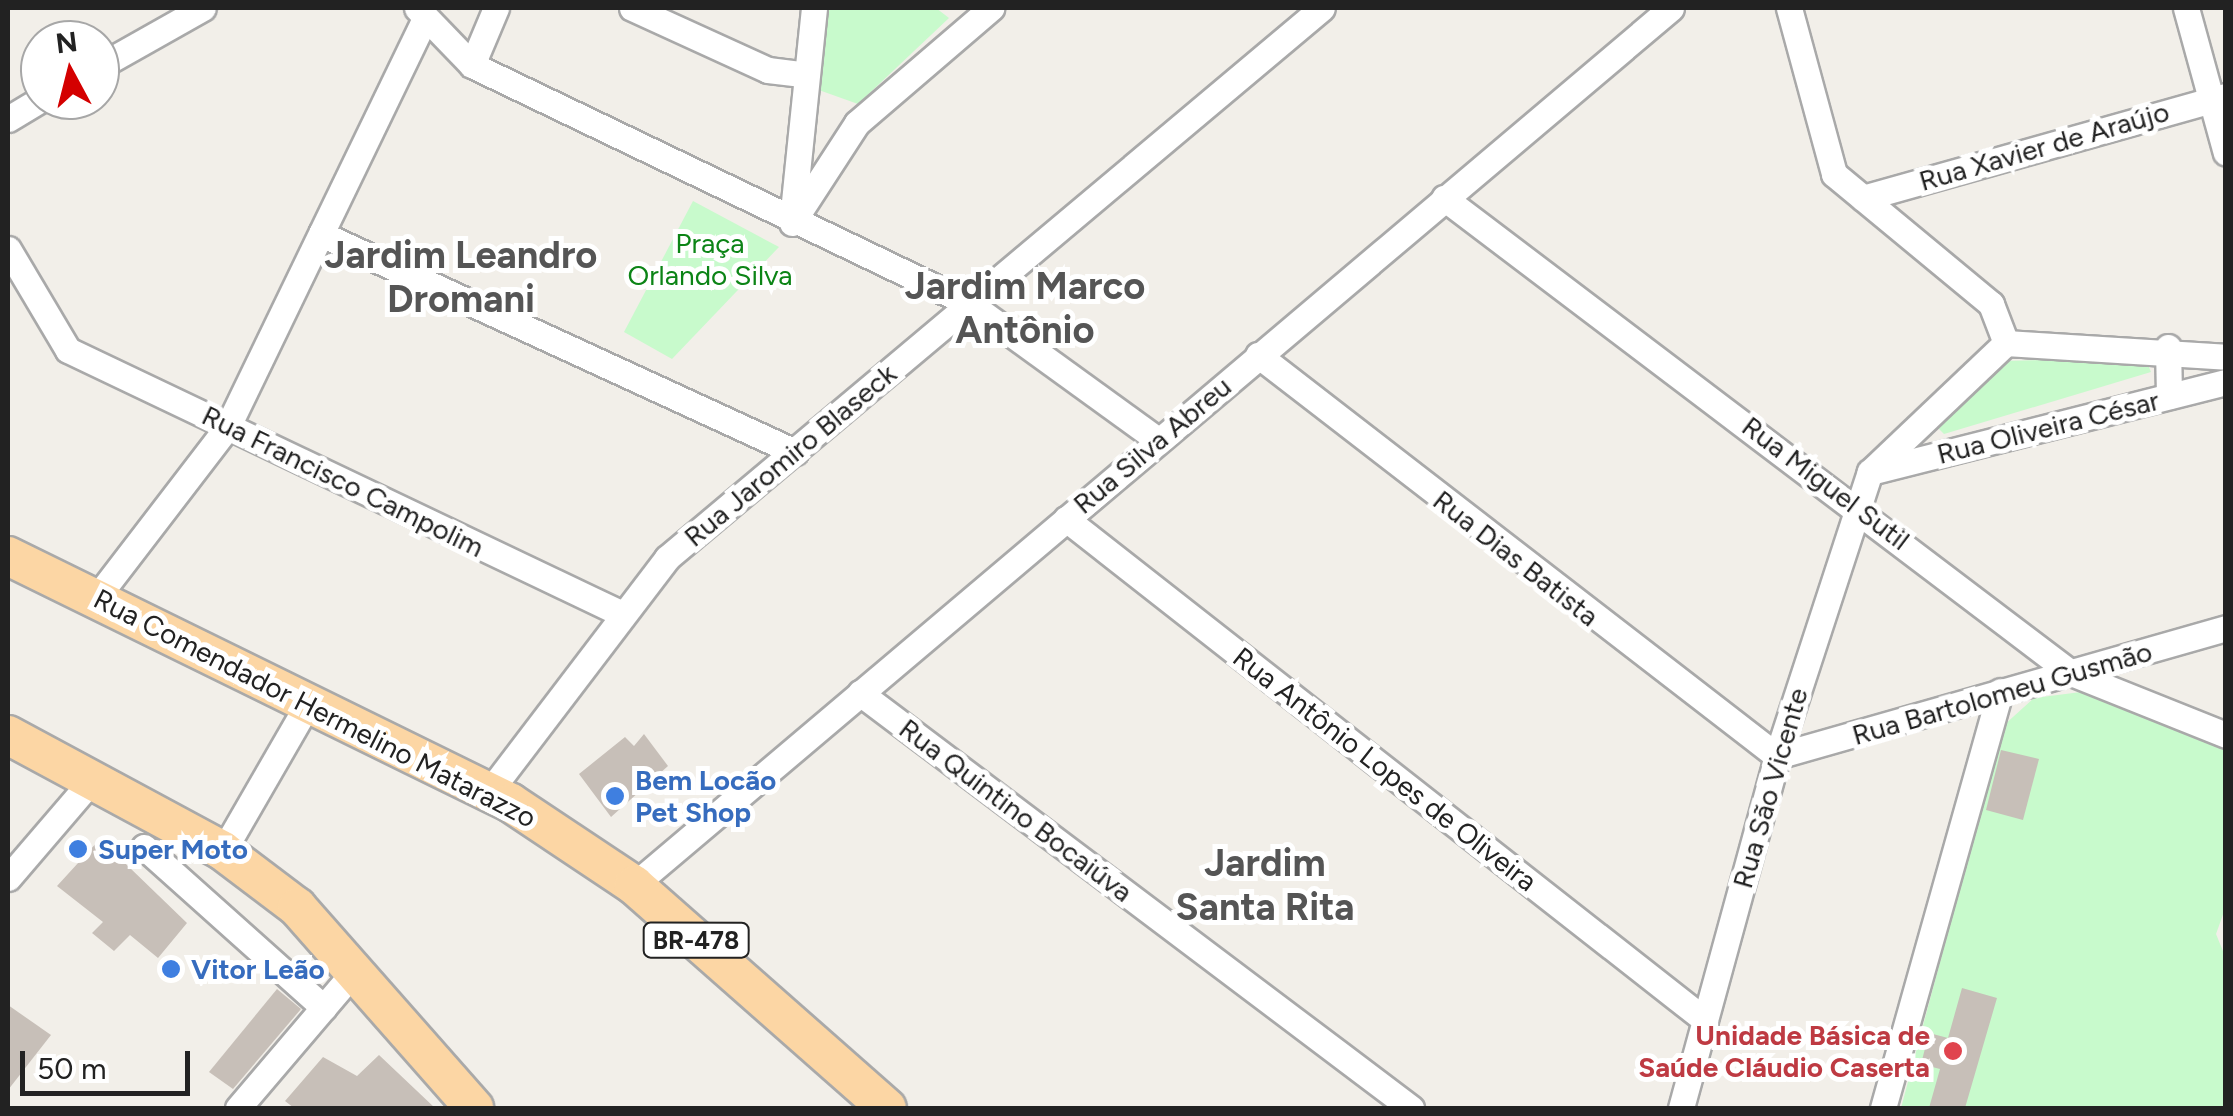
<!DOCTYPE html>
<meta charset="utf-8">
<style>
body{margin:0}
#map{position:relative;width:2233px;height:1116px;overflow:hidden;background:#f2efe9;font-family:Figtree,sans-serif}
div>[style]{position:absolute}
.park>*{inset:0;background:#c8facc}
.building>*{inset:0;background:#c7bfb8}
.roads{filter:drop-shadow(2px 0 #a9a9a9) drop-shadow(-2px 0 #a9a9a9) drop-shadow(0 2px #a9a9a9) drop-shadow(0 -2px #a9a9a9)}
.street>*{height:25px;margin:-12.5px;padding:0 12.5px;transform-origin:12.5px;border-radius:12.5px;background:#fff}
.primary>*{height:38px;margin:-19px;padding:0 19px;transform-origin:19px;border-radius:19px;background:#fcd6a4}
.dots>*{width:28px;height:28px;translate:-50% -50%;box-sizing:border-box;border:5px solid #fff;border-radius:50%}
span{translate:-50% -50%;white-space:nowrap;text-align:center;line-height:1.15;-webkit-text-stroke:10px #fff;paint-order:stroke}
.shield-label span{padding:2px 8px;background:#fff;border:2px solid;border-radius:8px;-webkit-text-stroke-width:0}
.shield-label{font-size:25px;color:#222;font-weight:700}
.street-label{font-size:28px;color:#222}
.park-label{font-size:28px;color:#0c8416}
.shop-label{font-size:28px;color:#366cbe;font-weight:700}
.left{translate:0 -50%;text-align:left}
.health-label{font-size:28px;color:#be3a42;font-weight:700}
.right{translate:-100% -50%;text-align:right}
.district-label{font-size:38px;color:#555;font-weight:700}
.frame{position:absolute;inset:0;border:10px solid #222;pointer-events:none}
.north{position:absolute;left:20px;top:20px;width:100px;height:100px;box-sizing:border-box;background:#fff;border:2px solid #a7a7a7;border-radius:50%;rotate:353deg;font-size:28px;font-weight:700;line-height:40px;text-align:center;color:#222}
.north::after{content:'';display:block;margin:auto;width:35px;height:45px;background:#d40000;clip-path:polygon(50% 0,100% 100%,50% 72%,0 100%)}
.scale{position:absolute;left:20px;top:1051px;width:170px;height:45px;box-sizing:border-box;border:5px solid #222;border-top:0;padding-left:12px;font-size:30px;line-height:35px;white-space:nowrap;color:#222;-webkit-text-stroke:8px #fff;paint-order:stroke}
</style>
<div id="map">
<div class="park">
<i style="clip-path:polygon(824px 8px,936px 8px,949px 18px,858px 104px,816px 89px)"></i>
<i style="clip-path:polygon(693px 201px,779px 247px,672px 359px,624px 332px)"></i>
<i style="clip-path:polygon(2145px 358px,2151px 372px,1944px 434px,1935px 425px,2000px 361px)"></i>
<i style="clip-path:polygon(2081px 692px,2225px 749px,2225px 909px,2216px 934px,2225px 956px,2225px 1108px,1901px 1108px,2003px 726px,2034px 698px)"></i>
</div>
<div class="building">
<i style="clip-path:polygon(644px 734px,668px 766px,611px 817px,579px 774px,625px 737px,634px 746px)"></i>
<i style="clip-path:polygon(2001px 750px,2039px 759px,2023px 820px,1986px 810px)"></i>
<i style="clip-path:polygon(100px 839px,187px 923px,158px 958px,130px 935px,114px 951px,92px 933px,103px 922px,57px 886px)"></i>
<i style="clip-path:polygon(1962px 988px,1997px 998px,1965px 1108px,1929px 1108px,1940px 1069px,1921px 1064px,1929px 1033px,1948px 1038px)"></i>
<i style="clip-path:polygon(277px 989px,301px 1009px,233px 1089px,209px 1072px)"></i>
<i style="clip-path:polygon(8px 1005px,51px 1035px,8px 1090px)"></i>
<i style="clip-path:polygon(379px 1055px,435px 1108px,294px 1108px,285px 1101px,323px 1057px,357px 1076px)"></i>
</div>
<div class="roads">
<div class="street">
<i style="left:417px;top:8px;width:79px;rotate:46deg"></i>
<i style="left:472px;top:65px;width:552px;rotate:25.64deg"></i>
<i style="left:970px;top:304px;width:232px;rotate:35.9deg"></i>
<i style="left:632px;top:8px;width:149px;rotate:24.5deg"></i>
<i style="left:768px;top:70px;width:32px;rotate:7deg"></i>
<i style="left:1789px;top:8px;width:172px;rotate:74.8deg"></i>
<i style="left:1834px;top:174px;width:204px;rotate:39.6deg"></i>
<i style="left:1991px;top:304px;width:42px;rotate:69deg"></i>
<i style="left:2186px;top:8px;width:150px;rotate:74.6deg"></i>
<i style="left:472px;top:65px;width:62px;rotate:-67.2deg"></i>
<i style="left:100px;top:66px;width:118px;rotate:-29.4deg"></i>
<i style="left:8px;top:119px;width:37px;rotate:-31deg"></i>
<i style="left:1444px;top:198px;width:787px;rotate:37.15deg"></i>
<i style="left:2071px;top:673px;width:167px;rotate:21.8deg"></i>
<i style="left:1863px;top:198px;width:377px;rotate:-15.7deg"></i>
<i style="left:792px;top:221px;width:214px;rotate:-84.1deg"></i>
<i style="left:792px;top:223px;width:119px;rotate:-57deg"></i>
<i style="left:857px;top:123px;width:177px;rotate:-40.6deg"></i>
<i style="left:321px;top:234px;width:522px;rotate:24.7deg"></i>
<i style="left:8px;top:249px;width:117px;rotate:59.3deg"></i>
<i style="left:68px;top:350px;width:609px;rotate:25.47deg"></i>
<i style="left:2168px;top:347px;width:49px;rotate:88.8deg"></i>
<i style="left:1258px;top:355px;width:656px;rotate:37.69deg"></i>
<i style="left:1870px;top:472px;width:367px;rotate:-14.2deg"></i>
<i style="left:1066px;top:519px;width:812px;rotate:38.1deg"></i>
<i style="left:97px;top:597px;width:215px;rotate:-52.5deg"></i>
<i style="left:228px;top:426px;width:451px;rotate:-64.2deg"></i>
<i style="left:860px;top:693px;width:690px;rotate:36.99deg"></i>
<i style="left:1777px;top:756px;width:467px;rotate:-15.9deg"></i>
<i style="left:489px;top:792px;width:294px;rotate:-52.7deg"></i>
<i style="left:667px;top:558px;width:855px;rotate:-40.02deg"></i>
<i style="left:144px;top:847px;width:241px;rotate:41.8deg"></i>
<i style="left:223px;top:851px;width:170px;rotate:-60deg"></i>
<i style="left:8px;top:878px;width:129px;rotate:-49.4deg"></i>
<i style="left:634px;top:885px;width:1358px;rotate:-40.22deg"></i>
<i style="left:238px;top:1108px;width:184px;rotate:-49.6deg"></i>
<i style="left:1681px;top:1108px;width:365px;rotate:-74.7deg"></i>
<i style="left:1777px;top:756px;width:299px;rotate:-71.9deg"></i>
<i style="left:1870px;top:472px;width:187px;rotate:-43.5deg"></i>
<i style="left:2006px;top:343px;width:220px;rotate:3.6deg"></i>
<i style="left:1883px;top:1108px;width:433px;rotate:-74.3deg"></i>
</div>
<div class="primary">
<i style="left:8px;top:556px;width:560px;rotate:26.15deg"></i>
<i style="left:511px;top:803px;width:148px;rotate:33.7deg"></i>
<i style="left:634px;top:885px;width:337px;rotate:41.4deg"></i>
<i style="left:8px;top:735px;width:244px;rotate:28.3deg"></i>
<i style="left:223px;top:851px;width:93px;rotate:37.1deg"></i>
<i style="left:297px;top:907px;width:268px;rotate:48.6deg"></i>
</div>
</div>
<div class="dots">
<i style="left:615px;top:796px;background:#3f7fe0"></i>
<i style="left:78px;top:849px;background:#3f7fe0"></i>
<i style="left:171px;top:969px;background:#3f7fe0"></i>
<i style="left:1953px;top:1051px;background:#e0444e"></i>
</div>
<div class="shield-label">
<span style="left:696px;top:940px">BR-478</span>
</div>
<div class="street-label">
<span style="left:2044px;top:146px;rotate:-16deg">Rua Xavier de Araújo</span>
<span style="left:2048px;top:427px;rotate:-14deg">Rua Oliveira César</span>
<span style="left:1152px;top:445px;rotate:-40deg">Rua Silva Abreu</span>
<span style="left:790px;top:455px;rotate:-40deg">Rua Jaromiro Blaseck</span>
<span style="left:343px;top:481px;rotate:26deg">Rua Francisco Campolim</span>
<span style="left:1826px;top:483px;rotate:37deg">Rua Miguel Sutil</span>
<span style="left:1516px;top:558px;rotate:38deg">Rua Dias Batista</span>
<span style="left:2002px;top:693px;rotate:-16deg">Rua Bartolomeu Gusmão</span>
<span style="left:315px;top:708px;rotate:27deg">Rua Comendador Hermelino Matarazzo</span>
<span style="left:1385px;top:769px;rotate:38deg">Rua Antônio Lopes de Oliveira</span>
<span style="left:1770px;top:788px;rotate:-74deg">Rua São Vicente</span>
<span style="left:1016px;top:810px;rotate:37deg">Rua Quintino Bocaiúva</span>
</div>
<div class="park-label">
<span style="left:710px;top:259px">Praça<br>Orlando Silva</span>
</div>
<div class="shop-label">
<span class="left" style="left:635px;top:796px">Bem Locão<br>Pet Shop</span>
<span class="left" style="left:98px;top:849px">Super Moto</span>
<span class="left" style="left:191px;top:969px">Vitor Leão</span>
</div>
<div class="health-label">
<span class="right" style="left:1930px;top:1051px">Unidade Básica de<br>Saúde Cláudio Caserta</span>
</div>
<div class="district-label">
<span style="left:461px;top:278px">Jardim Leandro<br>Dromani</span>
<span style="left:1025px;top:309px">Jardim Marco<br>Antônio</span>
<span style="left:1265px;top:886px">Jardim<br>Santa Rita</span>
</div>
<div class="frame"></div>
<div class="north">N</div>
<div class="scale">50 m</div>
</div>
